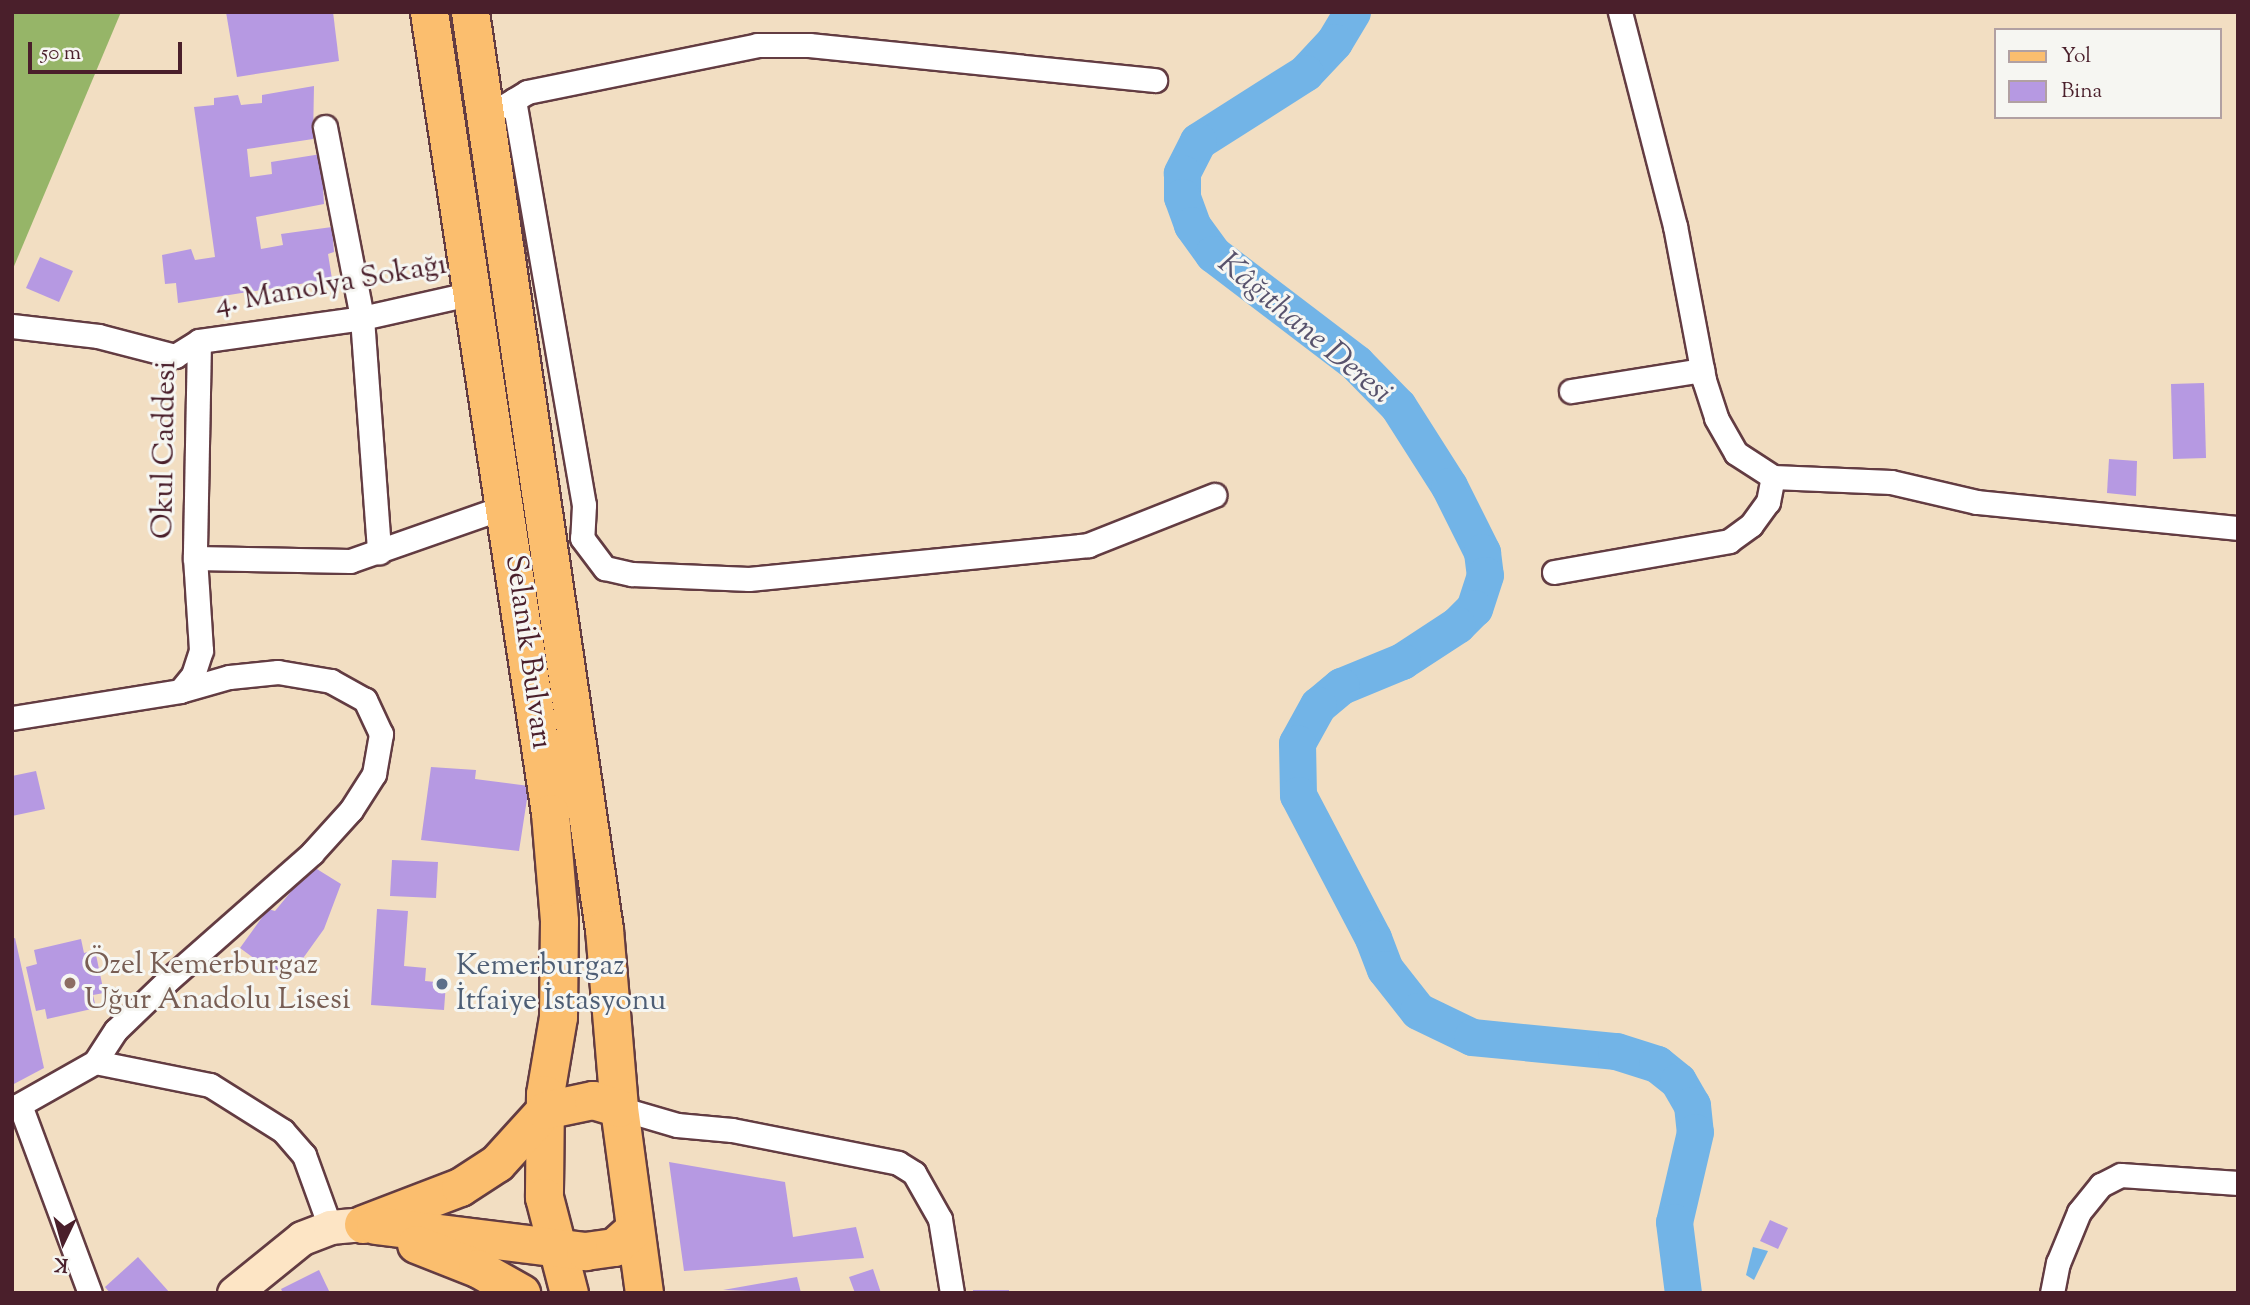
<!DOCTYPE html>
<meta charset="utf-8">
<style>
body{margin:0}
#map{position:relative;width:2250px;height:1305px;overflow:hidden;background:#f2dec2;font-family:"Sorts Mill Goudy",serif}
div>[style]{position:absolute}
.forest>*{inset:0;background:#96b568}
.water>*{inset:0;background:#72b4e7}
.river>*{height:37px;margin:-18.5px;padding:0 18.5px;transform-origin:18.5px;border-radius:18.5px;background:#72b4e7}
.building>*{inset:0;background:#b699e2}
.roads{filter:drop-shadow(2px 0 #633c42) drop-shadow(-2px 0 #633c42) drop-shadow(0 2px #633c42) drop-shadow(0 -2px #633c42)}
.street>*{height:23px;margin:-11.5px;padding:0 11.5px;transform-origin:11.5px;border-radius:11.5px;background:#fff}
.secondary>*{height:33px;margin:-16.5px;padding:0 16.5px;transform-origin:16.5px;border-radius:16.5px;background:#fde5c5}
.primary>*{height:37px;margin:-18.5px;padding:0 18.5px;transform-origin:18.5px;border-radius:18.5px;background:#fbbe6e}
.dots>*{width:19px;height:19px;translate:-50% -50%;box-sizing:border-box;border:4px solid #f6f6f2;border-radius:50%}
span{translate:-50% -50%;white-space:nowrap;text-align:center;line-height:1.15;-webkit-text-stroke:6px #f6f6f2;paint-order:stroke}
.street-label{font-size:30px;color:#4a1f2b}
.education-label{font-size:30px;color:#785e54}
.left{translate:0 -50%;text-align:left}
.service-label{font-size:30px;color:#4e5e75}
.water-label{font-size:32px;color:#58536d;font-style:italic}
.frame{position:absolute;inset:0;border:14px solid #4a1f2b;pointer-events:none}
.legend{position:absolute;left:1994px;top:28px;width:228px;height:91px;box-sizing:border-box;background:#f6f6f2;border:2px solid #b1a0a2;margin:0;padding:9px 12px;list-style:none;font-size:21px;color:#4a1f2b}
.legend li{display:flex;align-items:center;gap:14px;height:35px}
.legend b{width:35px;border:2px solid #b1a0a2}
.north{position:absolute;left:28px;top:1207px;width:70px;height:70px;-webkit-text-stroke:5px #f6f6f2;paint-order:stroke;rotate:185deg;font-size:19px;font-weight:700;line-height:28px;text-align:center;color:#4a1f2b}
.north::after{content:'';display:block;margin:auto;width:24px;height:32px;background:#4a1f2b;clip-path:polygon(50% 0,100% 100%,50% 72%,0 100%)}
.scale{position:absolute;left:28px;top:42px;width:154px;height:32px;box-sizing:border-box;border:4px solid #4a1f2b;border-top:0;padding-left:9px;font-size:21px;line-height:24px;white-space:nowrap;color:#4a1f2b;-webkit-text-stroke:5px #f6f6f2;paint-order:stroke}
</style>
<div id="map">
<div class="forest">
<i style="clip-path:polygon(12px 12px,121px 12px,12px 271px)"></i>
</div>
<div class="water">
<i style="clip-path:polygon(1753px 1247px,1768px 1251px,1754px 1280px,1746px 1275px)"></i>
</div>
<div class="river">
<i style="left:1352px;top:12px;width:35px;rotate:121deg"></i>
<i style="left:1334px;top:42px;width:42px;rotate:133.1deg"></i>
<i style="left:1305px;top:73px;width:127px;rotate:147.6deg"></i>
<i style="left:1198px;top:141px;width:36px;rotate:117deg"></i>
<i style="left:1182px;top:173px;width:24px;rotate:90deg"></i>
<i style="left:1182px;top:197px;width:30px;rotate:70deg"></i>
<i style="left:1192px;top:225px;width:36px;rotate:54deg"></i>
<i style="left:1213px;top:254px;width:180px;rotate:37.3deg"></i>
<i style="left:1356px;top:363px;width:60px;rotate:45.7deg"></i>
<i style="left:1398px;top:406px;width:95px;rotate:57.5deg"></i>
<i style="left:1449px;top:486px;width:74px;rotate:63.4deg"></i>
<i style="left:1482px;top:552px;width:23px;rotate:83deg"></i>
<i style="left:1485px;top:575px;width:35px;rotate:108deg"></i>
<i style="left:1474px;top:608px;width:24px;rotate:135deg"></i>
<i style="left:1457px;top:625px;width:66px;rotate:146.8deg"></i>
<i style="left:1402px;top:661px;width:66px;rotate:157.7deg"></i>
<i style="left:1341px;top:686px;width:30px;rotate:140deg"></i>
<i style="left:1318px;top:705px;width:43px;rotate:118.9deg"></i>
<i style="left:1297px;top:743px;width:52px;rotate:88.9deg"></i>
<i style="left:1298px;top:795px;width:161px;rotate:62.3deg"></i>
<i style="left:1373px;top:938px;width:33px;rotate:69deg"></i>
<i style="left:1385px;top:969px;width:53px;rotate:51.8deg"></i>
<i style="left:1418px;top:1011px;width:60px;rotate:25.7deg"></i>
<i style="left:1472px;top:1037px;width:145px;rotate:5.6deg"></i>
<i style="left:1616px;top:1051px;width:43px;rotate:17.6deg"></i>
<i style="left:1657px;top:1064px;width:27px;rotate:39deg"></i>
<i style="left:1678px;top:1081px;width:28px;rotate:60deg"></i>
<i style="left:1692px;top:1105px;width:27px;rotate:84deg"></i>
<i style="left:1695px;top:1132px;width:92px;rotate:103.1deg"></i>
<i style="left:1674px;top:1222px;width:72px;rotate:82.8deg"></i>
</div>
<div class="building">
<i style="clip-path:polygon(226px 12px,333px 12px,339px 61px,237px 77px)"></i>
<i style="clip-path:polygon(314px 86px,313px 139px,247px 149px,250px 177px,272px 174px,271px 162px,321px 154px,324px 204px,256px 217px,261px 249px,283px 245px,281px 234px,332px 227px,334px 252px,328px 254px,332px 279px,178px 303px,176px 283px,165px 284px,162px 255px,191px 249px,195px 260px,215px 257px,194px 107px,214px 105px,214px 98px,238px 95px,241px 105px,262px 103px,262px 95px)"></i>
<i style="clip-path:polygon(40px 257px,73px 271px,59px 302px,26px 288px)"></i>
<i style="clip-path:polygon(2204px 383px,2206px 458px,2173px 459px,2171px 384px)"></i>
<i style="clip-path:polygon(2109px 459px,2137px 461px,2136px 496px,2107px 493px)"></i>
<i style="clip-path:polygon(431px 767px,476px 770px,475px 779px,529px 786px,519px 851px,421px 840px)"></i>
<i style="clip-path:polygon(36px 771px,45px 809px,12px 816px,12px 776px)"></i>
<i style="clip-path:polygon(392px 860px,438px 862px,436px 898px,390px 896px)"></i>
<i style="clip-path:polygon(312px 866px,341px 884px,324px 929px,286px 982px,240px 948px,268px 909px,275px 911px)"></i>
<i style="clip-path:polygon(377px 909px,408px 911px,404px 966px,426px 968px,425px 981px,446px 983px,444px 1010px,371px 1005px)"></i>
<i style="clip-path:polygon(15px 938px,44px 1068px,12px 1085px,12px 939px)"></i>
<i style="clip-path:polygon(81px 939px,84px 953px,95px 950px,104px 993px,93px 995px,96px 1008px,47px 1019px,45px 1009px,36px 1011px,26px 967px,37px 964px,34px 950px)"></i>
<i style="clip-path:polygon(669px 1162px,785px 1182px,793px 1237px,856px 1227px,864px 1258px,684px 1271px)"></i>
<i style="clip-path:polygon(1770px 1220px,1788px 1228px,1778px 1249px,1760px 1241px)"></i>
<i style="clip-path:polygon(138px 1257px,170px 1293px,110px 1293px,105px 1287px)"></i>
<i style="clip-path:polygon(873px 1269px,881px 1293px,855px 1293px,849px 1277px)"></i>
<i style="clip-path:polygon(319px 1270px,330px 1293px,283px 1293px,281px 1289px)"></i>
<i style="clip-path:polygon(797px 1277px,801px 1293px,723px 1290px)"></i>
<i style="clip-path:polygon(973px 1290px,1009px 1290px,1009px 1293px,973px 1293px)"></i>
</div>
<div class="roads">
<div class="street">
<i style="left:1620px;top:12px;width:221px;rotate:75.6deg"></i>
<i style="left:1675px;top:226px;width:157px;rotate:79.3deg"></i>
<i style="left:1704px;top:380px;width:40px;rotate:72deg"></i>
<i style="left:1716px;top:418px;width:40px;rotate:60.3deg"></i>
<i style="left:1736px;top:453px;width:44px;rotate:33deg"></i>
<i style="left:1773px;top:477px;width:118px;rotate:2.4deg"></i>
<i style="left:1891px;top:482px;width:88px;rotate:13.1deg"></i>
<i style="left:1977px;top:502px;width:262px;rotate:5.7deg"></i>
<i style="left:514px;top:100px;width:411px;rotate:80.2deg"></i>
<i style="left:584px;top:505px;width:33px;rotate:93deg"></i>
<i style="left:582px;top:538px;width:38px;rotate:53deg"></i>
<i style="left:605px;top:568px;width:28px;rotate:13deg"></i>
<i style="left:632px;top:574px;width:117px;rotate:2.4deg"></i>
<i style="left:749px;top:579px;width:341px;rotate:-5.7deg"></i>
<i style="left:1088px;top:545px;width:136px;rotate:-21.6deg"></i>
<i style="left:504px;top:106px;width:27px;rotate:-31deg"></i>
<i style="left:527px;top:92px;width:235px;rotate:-11.5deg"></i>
<i style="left:757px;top:45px;width:52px"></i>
<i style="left:809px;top:45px;width:348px;rotate:5.8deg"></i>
<i style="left:325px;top:127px;width:195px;rotate:79deg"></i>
<i style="left:362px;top:318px;width:235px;rotate:85.8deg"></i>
<i style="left:12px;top:326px;width:87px;rotate:6.6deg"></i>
<i style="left:98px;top:336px;width:80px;rotate:14.6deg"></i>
<i style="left:175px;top:356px;width:28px;rotate:-32deg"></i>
<i style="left:199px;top:341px;width:217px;rotate:91.1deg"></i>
<i style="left:195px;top:558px;width:155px;rotate:1.1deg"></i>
<i style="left:350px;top:561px;width:166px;rotate:-19.3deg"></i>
<i style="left:199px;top:341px;width:165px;rotate:-8deg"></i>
<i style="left:362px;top:318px;width:114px;rotate:-12.7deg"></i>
<i style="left:1571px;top:391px;width:133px;rotate:-9.1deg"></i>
<i style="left:1554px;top:572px;width:178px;rotate:-10deg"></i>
<i style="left:1729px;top:541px;width:27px;rotate:-36deg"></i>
<i style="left:1751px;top:525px;width:29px;rotate:-54deg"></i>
<i style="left:1768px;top:502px;width:25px;rotate:-79deg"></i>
<i style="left:12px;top:718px;width:170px;rotate:-9.1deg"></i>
<i style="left:180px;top:691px;width:21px;rotate:-51deg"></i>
<i style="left:193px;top:675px;width:26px;rotate:-72deg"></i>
<i style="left:201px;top:650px;width:92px;rotate:-93.7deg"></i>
<i style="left:95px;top:1062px;width:38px;rotate:-57deg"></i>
<i style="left:116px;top:1030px;width:71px;rotate:-43.9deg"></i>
<i style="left:167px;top:981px;width:193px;rotate:-41.4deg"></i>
<i style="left:312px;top:853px;width:58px;rotate:-47.8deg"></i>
<i style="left:351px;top:810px;width:43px;rotate:-57.4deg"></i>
<i style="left:374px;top:774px;width:41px;rotate:-80.1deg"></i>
<i style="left:381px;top:734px;width:38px;rotate:-115deg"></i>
<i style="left:365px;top:700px;width:39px;rotate:-151deg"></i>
<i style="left:331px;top:681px;width:54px;rotate:-170.4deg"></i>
<i style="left:278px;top:672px;width:49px;rotate:174.2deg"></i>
<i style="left:229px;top:677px;width:51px;rotate:164.1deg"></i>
<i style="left:20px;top:1105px;width:201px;rotate:69.6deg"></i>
<i style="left:619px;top:1108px;width:60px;rotate:16.3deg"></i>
<i style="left:677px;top:1125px;width:55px;rotate:5.2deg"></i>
<i style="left:732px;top:1130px;width:169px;rotate:11.2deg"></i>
<i style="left:898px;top:1163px;width:19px;rotate:32deg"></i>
<i style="left:914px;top:1173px;width:53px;rotate:60.5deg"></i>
<i style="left:940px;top:1219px;width:75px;rotate:80.8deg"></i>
<i style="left:12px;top:1109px;width:95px;rotate:-29.5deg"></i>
<i style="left:95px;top:1062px;width:117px;rotate:11.3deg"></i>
<i style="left:210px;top:1085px;width:86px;rotate:32.2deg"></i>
<i style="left:283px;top:1131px;width:32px;rotate:49deg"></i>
<i style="left:304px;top:1155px;width:77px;rotate:70.1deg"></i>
<i style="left:2052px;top:1293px;width:31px;rotate:-79deg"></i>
<i style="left:2058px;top:1263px;width:55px;rotate:-67.6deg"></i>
<i style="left:2079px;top:1212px;width:35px;rotate:-51deg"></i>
<i style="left:2101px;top:1185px;width:22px;rotate:-27deg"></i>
<i style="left:2121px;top:1175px;width:117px;rotate:3.9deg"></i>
</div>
<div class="secondary">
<i style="left:234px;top:1293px;width:87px;rotate:-39deg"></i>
<i style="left:302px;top:1238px;width:30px;rotate:-21deg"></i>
<i style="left:330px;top:1227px;width:33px;rotate:-5deg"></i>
</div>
<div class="primary">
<i style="left:429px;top:12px;width:810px;rotate:81.41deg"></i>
<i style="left:550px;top:813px;width:108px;rotate:85.2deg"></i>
<i style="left:559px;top:921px;width:96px;rotate:90.6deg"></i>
<i style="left:558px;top:1017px;width:78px;rotate:99.6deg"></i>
<i style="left:545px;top:1094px;width:103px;rotate:90.6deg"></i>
<i style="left:544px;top:1197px;width:99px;rotate:75.4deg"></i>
<i style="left:470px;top:12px;width:927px;rotate:81.69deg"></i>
<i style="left:604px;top:929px;width:180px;rotate:85.2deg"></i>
<i style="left:619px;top:1108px;width:187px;rotate:82.3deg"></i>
<i style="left:363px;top:1224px;width:104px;rotate:-20.9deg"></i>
<i style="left:460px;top:1187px;width:44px;rotate:-33deg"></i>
<i style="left:497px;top:1163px;width:72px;rotate:-47.8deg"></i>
<i style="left:545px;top:1110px;width:49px;rotate:-11.8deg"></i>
<i style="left:593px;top:1100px;width:27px;rotate:17deg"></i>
<i style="left:375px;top:1225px;width:212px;rotate:7.1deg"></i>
<i style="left:585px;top:1251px;width:29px;rotate:-8deg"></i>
<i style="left:614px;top:1247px;width:27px;rotate:-42deg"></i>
<i style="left:416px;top:1244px;width:66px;rotate:21.5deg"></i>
<i style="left:477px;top:1268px;width:51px;rotate:29.6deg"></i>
</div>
</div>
<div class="dots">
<i style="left:70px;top:983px;background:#8d6e63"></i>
<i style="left:442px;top:984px;background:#5c6f8a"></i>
</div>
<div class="street-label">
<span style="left:331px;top:286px;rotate:-10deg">4. Manolya Sokağı</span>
<span style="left:166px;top:450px;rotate:-89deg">Okul Caddesi</span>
<span style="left:527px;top:652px;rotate:82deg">Selanik Bulvarı</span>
</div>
<div class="education-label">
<span class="left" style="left:84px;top:983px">Özel Kemerburgaz<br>Uğur Anadolu Lisesi</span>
</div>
<div class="service-label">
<span class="left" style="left:456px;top:984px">Kemerburgaz<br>İtfaiye İstasyonu</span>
</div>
<div class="water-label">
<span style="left:1304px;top:329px;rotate:40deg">Kâğıthane Deresi</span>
</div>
<div class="frame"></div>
<ul class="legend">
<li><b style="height:9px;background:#fbbe6e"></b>Yol</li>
<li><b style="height:19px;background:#b699e2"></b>Bina</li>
</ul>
<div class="north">K</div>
<div class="scale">50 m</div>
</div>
